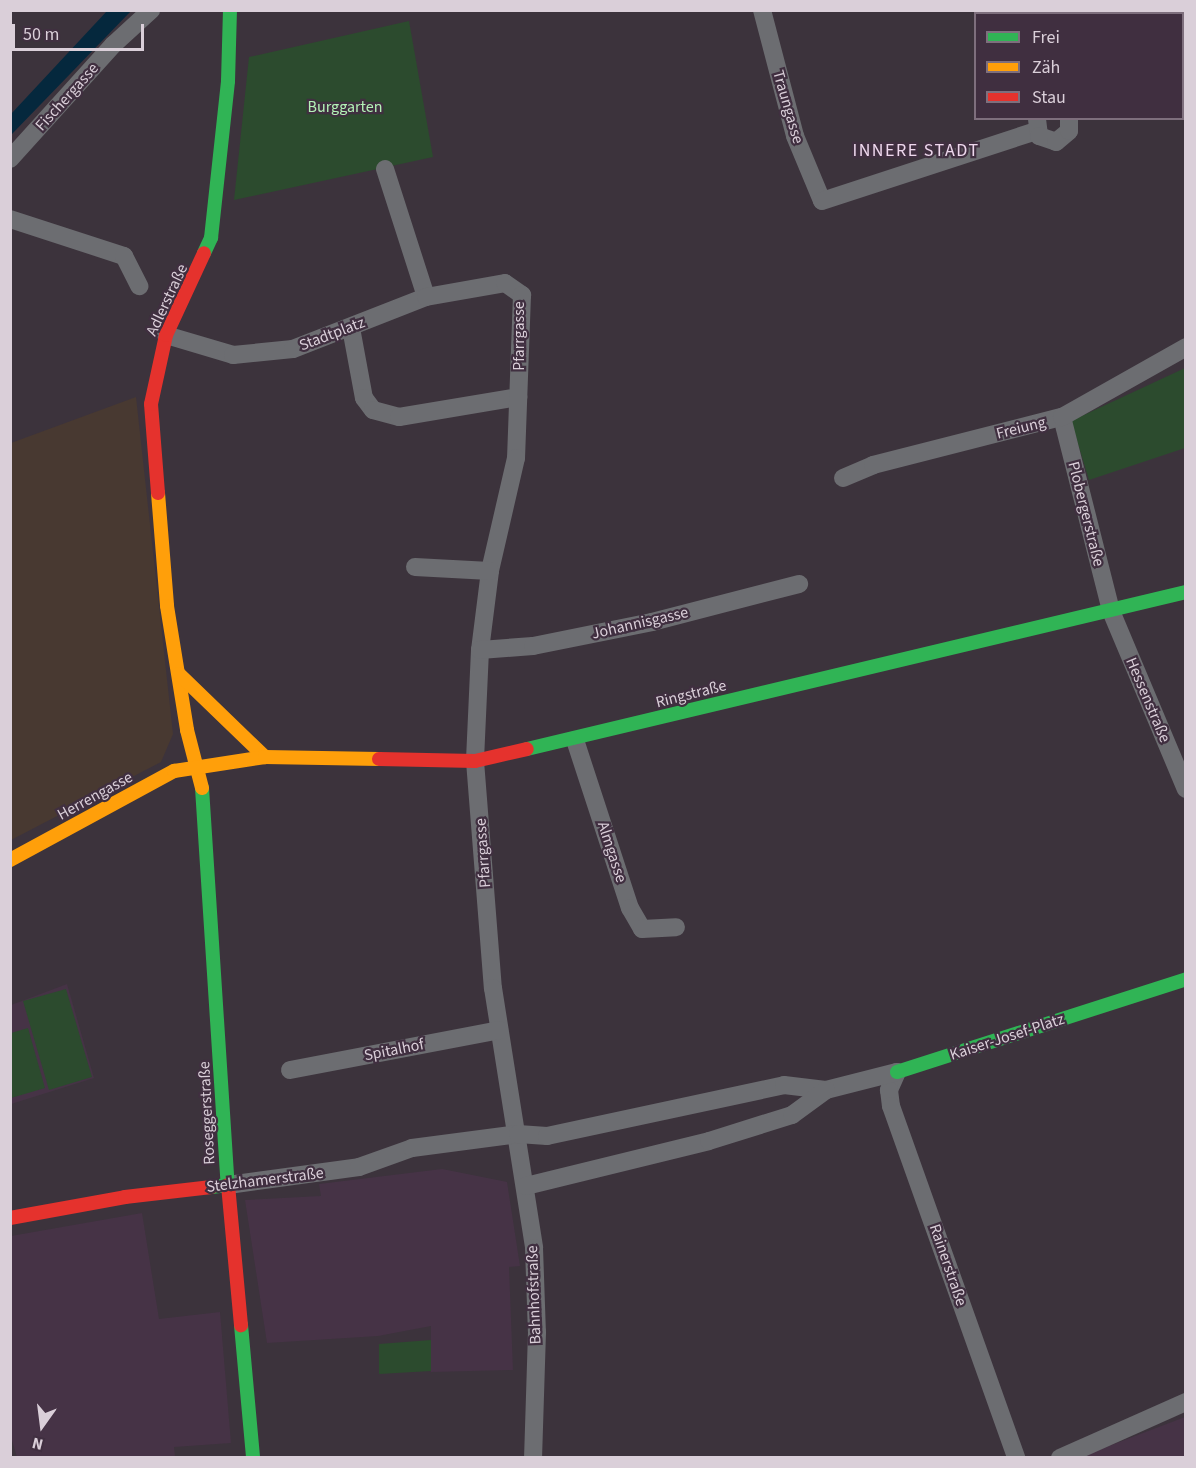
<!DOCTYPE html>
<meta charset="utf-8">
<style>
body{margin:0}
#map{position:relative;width:1196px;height:1468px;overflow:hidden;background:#3c333c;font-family:"Source Sans 3",sans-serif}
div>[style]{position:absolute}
.commercial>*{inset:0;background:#483931}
.built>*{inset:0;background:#463346}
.green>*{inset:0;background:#2c4b2e}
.water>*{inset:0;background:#05283d}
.street>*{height:18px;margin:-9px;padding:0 9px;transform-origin:9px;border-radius:9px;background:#6c6d71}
.fast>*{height:14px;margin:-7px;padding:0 7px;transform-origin:7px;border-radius:7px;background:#30b455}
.slow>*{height:14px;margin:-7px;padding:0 7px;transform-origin:7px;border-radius:7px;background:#ff9f0a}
.jam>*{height:14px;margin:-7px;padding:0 7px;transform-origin:7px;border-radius:7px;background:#e5322d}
span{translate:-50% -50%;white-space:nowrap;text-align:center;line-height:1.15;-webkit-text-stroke:4.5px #402f40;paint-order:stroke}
.street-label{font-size:16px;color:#dacfd9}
.park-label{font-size:16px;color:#b3f2b6}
.neighbourhood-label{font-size:18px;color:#eed8ed;letter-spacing:1.5px}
.frame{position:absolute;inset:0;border:12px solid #dacfd9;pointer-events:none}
.legend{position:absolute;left:974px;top:12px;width:210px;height:108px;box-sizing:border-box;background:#402f40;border:2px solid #7e6f7d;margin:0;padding:8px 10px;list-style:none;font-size:18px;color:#dacfd9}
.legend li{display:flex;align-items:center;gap:12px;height:30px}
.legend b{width:30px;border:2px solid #7e6f7d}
.north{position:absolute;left:12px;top:1396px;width:60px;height:60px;-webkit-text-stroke:4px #402f40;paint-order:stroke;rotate:194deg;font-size:16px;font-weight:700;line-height:24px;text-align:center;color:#dacfd9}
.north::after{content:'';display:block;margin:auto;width:21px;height:27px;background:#dacfd9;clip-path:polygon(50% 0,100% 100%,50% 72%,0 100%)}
.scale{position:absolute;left:12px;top:24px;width:132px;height:27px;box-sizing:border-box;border:3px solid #dacfd9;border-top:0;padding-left:8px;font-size:18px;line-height:21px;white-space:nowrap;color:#dacfd9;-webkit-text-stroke:4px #402f40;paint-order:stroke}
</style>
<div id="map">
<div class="commercial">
<i style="clip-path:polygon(136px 397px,173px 734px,161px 762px,11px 840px,11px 443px)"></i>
</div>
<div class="built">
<i style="clip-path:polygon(67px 984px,94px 1078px,11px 1104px,11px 1005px)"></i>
<i style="clip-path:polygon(442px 1169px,507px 1182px,520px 1266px,509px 1267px,513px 1370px,431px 1372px,431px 1326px,378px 1336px,267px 1343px,245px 1200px,321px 1196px,319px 1184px)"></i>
<i style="clip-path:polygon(142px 1213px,159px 1319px,220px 1312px,231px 1443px,174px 1447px,175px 1457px,17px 1457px,10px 1434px,11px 1236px)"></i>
<i style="clip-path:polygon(1185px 1417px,1185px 1457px,1080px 1457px)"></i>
</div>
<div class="green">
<i style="clip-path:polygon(409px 21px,433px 157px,234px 200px,249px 57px)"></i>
<i style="clip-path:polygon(1185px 368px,1185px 448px,1089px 480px,1071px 421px)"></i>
<i style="clip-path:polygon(66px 989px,92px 1077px,49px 1090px,23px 1001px)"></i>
<i style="clip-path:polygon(28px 1028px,45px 1088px,11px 1098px,11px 1033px)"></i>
<i style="clip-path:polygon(431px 1340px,431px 1371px,379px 1374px,379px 1344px)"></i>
</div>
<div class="water">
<i style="clip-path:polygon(107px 11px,131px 11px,11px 135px,11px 114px)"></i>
</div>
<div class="street">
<i style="left:762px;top:10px;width:130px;rotate:75.3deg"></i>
<i style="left:795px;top:136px;width:70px;rotate:67.4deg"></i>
<i style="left:822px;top:201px;width:225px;rotate:-18.1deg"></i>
<i style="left:1009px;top:10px;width:4px;rotate:63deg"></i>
<i style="left:1182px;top:67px;width:4px;rotate:-27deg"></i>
<i style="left:1037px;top:119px;width:17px;rotate:83deg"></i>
<i style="left:1039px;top:136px;width:18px;rotate:19deg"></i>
<i style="left:1056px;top:142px;width:17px;rotate:-40deg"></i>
<i style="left:1069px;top:131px;width:13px;rotate:-90deg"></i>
<i style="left:10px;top:159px;width:154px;rotate:-47.9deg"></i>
<i style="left:113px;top:45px;width:52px;rotate:-42.6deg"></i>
<i style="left:385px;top:169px;width:134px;rotate:72.2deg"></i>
<i style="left:10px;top:219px;width:120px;rotate:18deg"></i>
<i style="left:124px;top:256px;width:34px;rotate:63deg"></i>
<i style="left:351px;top:328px;width:71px;rotate:79.5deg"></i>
<i style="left:364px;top:398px;width:15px;rotate:53deg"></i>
<i style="left:373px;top:410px;width:27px;rotate:15deg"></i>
<i style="left:399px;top:417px;width:121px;rotate:-9.5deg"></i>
<i style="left:166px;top:335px;width:70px;rotate:16.6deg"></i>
<i style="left:233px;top:355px;width:60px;rotate:-5.7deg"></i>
<i style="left:293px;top:349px;width:143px;rotate:-21.4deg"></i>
<i style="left:426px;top:297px;width:80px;rotate:-10deg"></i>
<i style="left:505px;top:283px;width:21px;rotate:35deg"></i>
<i style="left:522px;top:295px;width:163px;rotate:92.1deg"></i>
<i style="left:516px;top:458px;width:116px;rotate:103deg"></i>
<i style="left:490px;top:571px;width:80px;rotate:97.2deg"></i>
<i style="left:480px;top:650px;width:111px;rotate:92.6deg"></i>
<i style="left:475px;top:761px;width:228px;rotate:85.5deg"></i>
<i style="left:493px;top:988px;width:263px;rotate:81deg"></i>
<i style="left:534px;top:1248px;width:84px;rotate:88deg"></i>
<i style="left:537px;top:1332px;width:126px;rotate:91.8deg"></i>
<i style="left:1062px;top:417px;width:200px;rotate:75.8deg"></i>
<i style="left:1111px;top:611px;width:193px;rotate:67.2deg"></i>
<i style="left:843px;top:478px;width:33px;rotate:-23deg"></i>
<i style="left:873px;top:465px;width:195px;rotate:-14.3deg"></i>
<i style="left:1062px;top:417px;width:142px;rotate:-29.4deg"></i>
<i style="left:415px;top:567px;width:75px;rotate:3.1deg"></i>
<i style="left:480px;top:650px;width:53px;rotate:-4.3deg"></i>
<i style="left:533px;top:646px;width:121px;rotate:-11.4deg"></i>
<i style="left:652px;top:622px;width:152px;rotate:-14.5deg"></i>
<i style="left:575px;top:740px;width:177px;rotate:71.9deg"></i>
<i style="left:630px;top:908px;width:24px;rotate:60deg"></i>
<i style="left:642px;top:929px;width:34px;rotate:-3deg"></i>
<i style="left:290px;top:1070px;width:213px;rotate:-10.8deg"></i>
<i style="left:897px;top:1072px;width:20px;rotate:114deg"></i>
<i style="left:889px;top:1090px;width:16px;rotate:83deg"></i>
<i style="left:891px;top:1106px;width:374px;rotate:70.4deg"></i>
<i style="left:228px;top:1185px;width:132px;rotate:-7.8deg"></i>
<i style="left:359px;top:1167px;width:56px;rotate:-19.7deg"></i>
<i style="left:412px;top:1148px;width:107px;rotate:-7.5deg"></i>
<i style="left:518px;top:1134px;width:29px;rotate:4deg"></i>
<i style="left:547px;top:1136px;width:242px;rotate:-12.1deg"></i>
<i style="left:784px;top:1085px;width:42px;rotate:6.8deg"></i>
<i style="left:826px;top:1090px;width:73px;rotate:-14.2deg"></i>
<i style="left:526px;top:1186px;width:188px;rotate:-13.8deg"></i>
<i style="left:709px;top:1141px;width:87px;rotate:-17.4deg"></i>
<i style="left:792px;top:1115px;width:42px;rotate:-36.3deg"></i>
<i style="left:1060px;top:1458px;width:138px;rotate:-24deg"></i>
</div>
<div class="fast">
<i style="left:204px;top:253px;width:17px;rotate:-65deg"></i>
<i style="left:211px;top:238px;width:158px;rotate:-83.8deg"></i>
<i style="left:228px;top:81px;width:71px;rotate:-88.4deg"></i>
<i style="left:527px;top:749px;width:677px;rotate:-13.4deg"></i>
<i style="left:202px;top:788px;width:398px;rotate:86.3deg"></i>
<i style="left:228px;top:1185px;width:17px;rotate:173deg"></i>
<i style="left:897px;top:1072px;width:304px;rotate:-17.8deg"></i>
<i style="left:241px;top:1325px;width:134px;rotate:84.8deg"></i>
</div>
<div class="slow">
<i style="left:158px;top:493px;width:113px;rotate:85.4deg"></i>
<i style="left:167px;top:606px;width:126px;rotate:80.8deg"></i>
<i style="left:187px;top:730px;width:60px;rotate:75.5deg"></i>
<i style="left:179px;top:674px;width:120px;rotate:44deg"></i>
<i style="left:10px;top:860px;width:187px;rotate:-28.5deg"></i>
<i style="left:174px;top:771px;width:92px;rotate:-8.7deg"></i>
<i style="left:265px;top:757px;width:114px;rotate:1deg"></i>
</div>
<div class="jam">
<i style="left:158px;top:493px;width:89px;rotate:-94.5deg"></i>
<i style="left:151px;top:404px;width:71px;rotate:-77.7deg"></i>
<i style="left:166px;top:335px;width:90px;rotate:-65.1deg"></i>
<i style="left:379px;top:759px;width:96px;rotate:1.2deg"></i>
<i style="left:475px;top:761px;width:53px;rotate:-13deg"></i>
<i style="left:228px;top:1185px;width:141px;rotate:84.7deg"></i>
<i style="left:10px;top:1218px;width:117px;rotate:-10.3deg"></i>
<i style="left:125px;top:1197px;width:87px;rotate:-6.6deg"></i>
</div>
<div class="street-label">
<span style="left:67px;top:97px;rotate:-48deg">Fischergasse</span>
<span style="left:788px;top:107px;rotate:74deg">Traungasse</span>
<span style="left:167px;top:300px;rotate:-65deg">Adlerstraße</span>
<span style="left:332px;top:334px;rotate:-21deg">Stadtplatz</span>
<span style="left:519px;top:336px;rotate:-90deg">Pfarrgasse</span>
<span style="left:1021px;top:428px;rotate:-14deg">Freiung</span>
<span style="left:1086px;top:514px;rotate:76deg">Plobergerstraße</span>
<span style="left:640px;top:623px;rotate:-13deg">Johannisgasse</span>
<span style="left:691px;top:694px;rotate:-14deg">Ringstraße</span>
<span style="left:1148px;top:700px;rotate:67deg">Hessenstraße</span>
<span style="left:95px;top:796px;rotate:-29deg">Herrengasse</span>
<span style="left:612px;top:852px;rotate:72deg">Almgasse</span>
<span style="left:483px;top:853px;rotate:-94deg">Pfarrgasse</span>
<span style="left:1007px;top:1037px;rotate:-18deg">Kaiser-Josef-Platz</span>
<span style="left:394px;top:1050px;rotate:-11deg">Spitalhof</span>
<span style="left:207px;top:1113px;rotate:-93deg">Roseggerstraße</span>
<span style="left:265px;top:1180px;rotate:-7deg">Stelzhamerstraße</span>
<span style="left:948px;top:1265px;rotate:71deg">Rainerstraße</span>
<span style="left:534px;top:1295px;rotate:-92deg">Bahnhofstraße</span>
</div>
<div class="park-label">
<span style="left:345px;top:107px">Burggarten</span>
</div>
<div class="neighbourhood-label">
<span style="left:916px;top:151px">INNERE STADT</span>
</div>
<div class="frame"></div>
<ul class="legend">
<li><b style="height:8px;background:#30b455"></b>Frei</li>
<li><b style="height:8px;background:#ff9f0a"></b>Zäh</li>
<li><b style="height:8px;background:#e5322d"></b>Stau</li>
</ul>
<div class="north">N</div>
<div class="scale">50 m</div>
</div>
